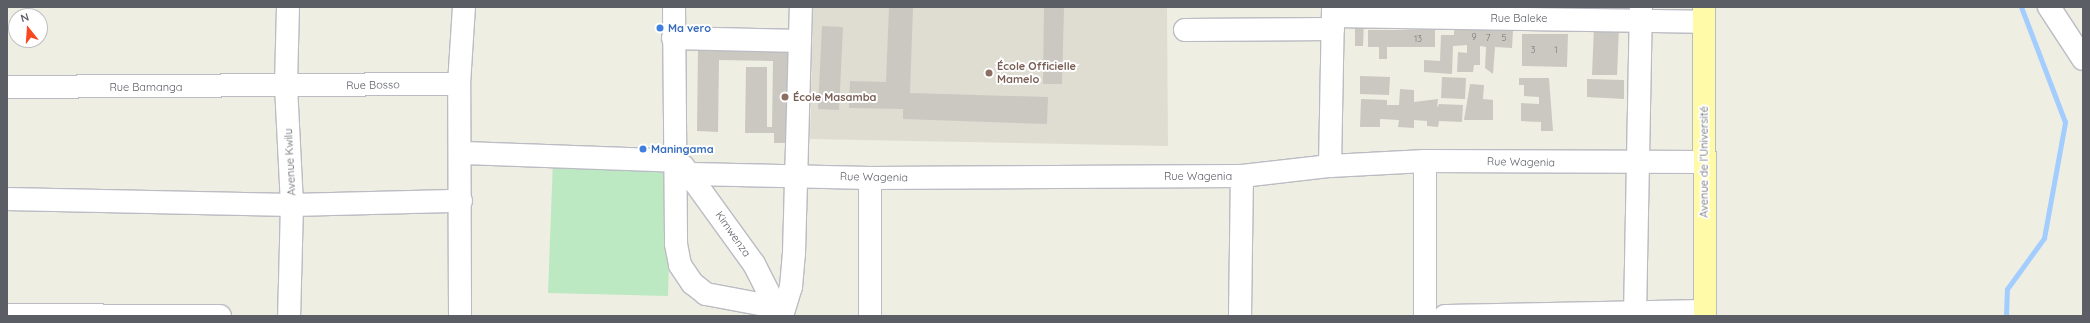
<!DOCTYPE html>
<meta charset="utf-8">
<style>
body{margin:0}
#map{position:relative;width:2090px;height:323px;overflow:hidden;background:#efeee3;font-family:Quicksand,sans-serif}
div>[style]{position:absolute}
.education>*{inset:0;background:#dfddd2}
.green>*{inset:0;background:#bde9c2}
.stream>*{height:5px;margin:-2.5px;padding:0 2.5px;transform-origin:2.5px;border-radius:2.5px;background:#a3cdff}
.building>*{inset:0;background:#cac8c0}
.roads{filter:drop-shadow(1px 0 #bbbcc3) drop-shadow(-1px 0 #bbbcc3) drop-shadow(0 1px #bbbcc3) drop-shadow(0 -1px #bbbcc3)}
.minor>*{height:22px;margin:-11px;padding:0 11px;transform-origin:11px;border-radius:11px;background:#fff}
.major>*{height:22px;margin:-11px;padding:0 11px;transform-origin:11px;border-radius:11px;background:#fffaa8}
.dots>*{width:11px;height:11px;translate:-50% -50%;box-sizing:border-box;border:2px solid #fff;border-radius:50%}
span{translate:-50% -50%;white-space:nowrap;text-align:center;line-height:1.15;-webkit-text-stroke:4px #fff;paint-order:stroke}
.number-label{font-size:9px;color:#77787c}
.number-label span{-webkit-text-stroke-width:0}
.street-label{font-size:11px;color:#5b5e65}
.shop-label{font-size:11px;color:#366cbe;font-weight:700}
.left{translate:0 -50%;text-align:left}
.education-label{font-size:11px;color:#785e54;font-weight:700}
.frame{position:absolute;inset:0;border:8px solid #5b5e65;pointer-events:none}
.north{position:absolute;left:8px;top:8px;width:40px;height:40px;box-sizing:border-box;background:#fff;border:1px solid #bdbfc1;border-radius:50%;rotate:343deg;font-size:11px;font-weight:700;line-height:16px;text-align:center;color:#5b5e65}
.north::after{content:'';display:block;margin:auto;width:14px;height:18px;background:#f74820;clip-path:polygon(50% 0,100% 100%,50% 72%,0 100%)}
</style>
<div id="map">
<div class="education">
<i style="clip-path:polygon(813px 7px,1167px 7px,1168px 146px,810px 139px)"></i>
</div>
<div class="green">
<i style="clip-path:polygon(553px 159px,672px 163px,668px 296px,548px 293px)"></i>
</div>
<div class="stream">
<i style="left:2006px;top:316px;width:27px;rotate:-88deg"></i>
<i style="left:2007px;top:289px;width:63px;rotate:-54deg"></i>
<i style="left:2044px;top:238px;width:118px;rotate:-79.7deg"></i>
<i style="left:2065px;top:122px;width:123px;rotate:-110.9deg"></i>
</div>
<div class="building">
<i style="clip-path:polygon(889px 7px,913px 8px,910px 93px,1048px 97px,1047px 124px,903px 119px,903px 109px,849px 108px,850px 81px,886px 82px)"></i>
<i style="clip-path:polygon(1044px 7px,1064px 7px,1062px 84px,1043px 84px)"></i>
<i style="clip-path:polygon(1504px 7px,1536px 7px,1536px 11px,1504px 10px)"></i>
<i style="clip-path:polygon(1596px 7px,1633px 7px,1631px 10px,1596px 10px)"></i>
<i style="clip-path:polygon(1355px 22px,1364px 22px,1363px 46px,1355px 46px)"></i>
<i style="clip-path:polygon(822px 26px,843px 27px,839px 110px,818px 109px)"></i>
<i style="clip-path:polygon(1594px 27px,1619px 28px,1617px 75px,1592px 75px)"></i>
<i style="clip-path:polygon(1454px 29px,1513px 30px,1512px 48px,1495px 47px,1493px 74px,1485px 68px,1486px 47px,1480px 46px,1480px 65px,1474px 65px,1473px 72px,1457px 72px,1458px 52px,1467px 53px,1467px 45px,1453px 46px,1452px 74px,1424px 72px,1424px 60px,1440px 61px,1441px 35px,1454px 35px)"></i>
<i style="clip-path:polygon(1368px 30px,1435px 30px,1435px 47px,1387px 47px,1387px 59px,1379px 59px,1379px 47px,1368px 47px)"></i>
<i style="clip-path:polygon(1522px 34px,1568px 34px,1567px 67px,1522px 66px)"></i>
<i style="clip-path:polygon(698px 47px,797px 48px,796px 143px,774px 143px,774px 133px,745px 133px,746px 67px,767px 67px,767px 127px,772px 127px,773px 61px,719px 60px,718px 132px,697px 131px)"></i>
<i style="clip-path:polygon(1360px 76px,1390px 77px,1389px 95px,1360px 94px)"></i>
<i style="clip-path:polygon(1442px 77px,1466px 78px,1465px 99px,1441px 98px)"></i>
<i style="clip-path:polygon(1519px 78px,1549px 78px,1553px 131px,1541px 131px,1541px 122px,1521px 121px,1521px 103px,1539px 104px,1539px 97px,1524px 96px,1524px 85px,1519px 85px)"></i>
<i style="clip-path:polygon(1587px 79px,1624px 80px,1624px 99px,1587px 97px)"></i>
<i style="clip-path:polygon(1470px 84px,1484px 85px,1483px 99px,1493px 100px,1493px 120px,1464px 120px)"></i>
<i style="clip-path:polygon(1400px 89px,1414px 90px,1414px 102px,1438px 99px,1437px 108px,1439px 104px,1463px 105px,1462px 122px,1439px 121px,1438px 127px,1427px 126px,1427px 121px,1414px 120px,1414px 128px,1398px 127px,1399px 120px,1380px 119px,1380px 127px,1360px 127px,1361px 99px,1387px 100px,1387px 105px,1399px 105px)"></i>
</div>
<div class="roads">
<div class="minor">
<i style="left:288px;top:7px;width:79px;rotate:91.5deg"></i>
<i style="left:286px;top:86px;width:119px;rotate:87.1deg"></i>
<i style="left:292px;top:205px;width:111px;rotate:91.5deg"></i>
<i style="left:674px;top:7px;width:237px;rotate:89.5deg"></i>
<i style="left:676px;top:244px;width:21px;rotate:79deg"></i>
<i style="left:680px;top:265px;width:22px;rotate:56deg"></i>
<i style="left:692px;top:283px;width:18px;rotate:38deg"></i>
<i style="left:706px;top:294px;width:65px;rotate:10.6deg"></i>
<i style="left:2049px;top:7px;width:62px;rotate:56.8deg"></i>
<i style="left:1333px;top:16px;width:371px;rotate:0.9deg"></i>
<i style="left:1185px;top:30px;width:148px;rotate:-0.4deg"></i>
<i style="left:673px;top:38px;width:127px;rotate:1.4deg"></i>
<i style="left:7px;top:87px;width:452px;rotate:-0.4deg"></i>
<i style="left:462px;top:153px;width:216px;rotate:2.1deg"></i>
<i style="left:683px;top:166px;width:121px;rotate:54.1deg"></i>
<i style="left:754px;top:264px;width:31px;rotate:63deg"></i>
<i style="left:768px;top:292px;width:24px;rotate:83deg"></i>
<i style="left:1330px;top:166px;width:159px;rotate:-88.9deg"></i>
<i style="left:692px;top:174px;width:178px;rotate:1.3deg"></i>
<i style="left:870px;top:178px;width:372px;rotate:-0.3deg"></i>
<i style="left:1242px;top:176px;width:89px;rotate:-6.5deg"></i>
<i style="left:1330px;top:166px;width:95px;rotate:-3deg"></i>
<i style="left:1425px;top:161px;width:278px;rotate:0.2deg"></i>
<i style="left:7px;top:199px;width:285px;rotate:1.2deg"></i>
<i style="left:292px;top:205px;width:169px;rotate:-1.4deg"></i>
<i style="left:7px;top:315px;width:213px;rotate:0.3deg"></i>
<i style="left:460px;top:316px;width:232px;rotate:-90.2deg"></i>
<i style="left:459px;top:84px;width:77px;rotate:-86.3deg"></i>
<i style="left:782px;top:316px;width:30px;rotate:-73deg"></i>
<i style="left:791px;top:287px;width:34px;rotate:-85deg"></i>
<i style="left:794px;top:253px;width:246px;rotate:-88.4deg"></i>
<i style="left:870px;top:316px;width:138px;rotate:-90deg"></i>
<i style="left:1240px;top:316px;width:140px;rotate:-89.2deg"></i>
<i style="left:1425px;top:316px;width:155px;rotate:-90deg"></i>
<i style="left:1445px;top:316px;width:260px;rotate:-1.1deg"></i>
<i style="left:1635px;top:316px;width:309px;rotate:-88.9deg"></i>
</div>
<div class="major">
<i style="left:1704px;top:7px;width:309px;rotate:89.8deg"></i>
</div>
</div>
<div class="dots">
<i style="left:660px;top:28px;background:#3f7fe0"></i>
<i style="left:989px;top:73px;background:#8d6e63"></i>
<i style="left:785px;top:97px;background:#8d6e63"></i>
<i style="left:643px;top:149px;background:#3f7fe0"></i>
</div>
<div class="number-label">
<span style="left:1474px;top:37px">9</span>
<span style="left:1488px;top:38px">7</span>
<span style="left:1504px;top:38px">5</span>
<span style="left:1418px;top:39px">13</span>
<span style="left:1533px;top:50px">3</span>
<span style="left:1556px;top:50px">1</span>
</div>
<div class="street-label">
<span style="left:1519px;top:18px">Rue Baleke</span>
<span style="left:373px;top:85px;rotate:-1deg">Rue Bosso</span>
<span style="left:146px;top:87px">Rue Bamanga</span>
<span style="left:290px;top:162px;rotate:-93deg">Avenue Kwilu</span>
<span style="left:1521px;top:162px;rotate:1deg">Rue Wagenia</span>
<span style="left:1704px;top:162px;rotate:-90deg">Avenue de l’Université</span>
<span style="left:1198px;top:176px">Rue Wagenia</span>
<span style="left:874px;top:177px;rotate:1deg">Rue Wagenia</span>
<span style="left:733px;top:234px;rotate:55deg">Kimwenza</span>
</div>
<div class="shop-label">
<span class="left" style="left:668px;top:28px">Ma vero</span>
<span class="left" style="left:651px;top:149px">Maningama</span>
</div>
<div class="education-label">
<span class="left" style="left:997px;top:73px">École Officielle<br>Mamelo</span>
<span class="left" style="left:793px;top:97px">École Masamba</span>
</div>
<div class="frame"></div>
<div class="north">N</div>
</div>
